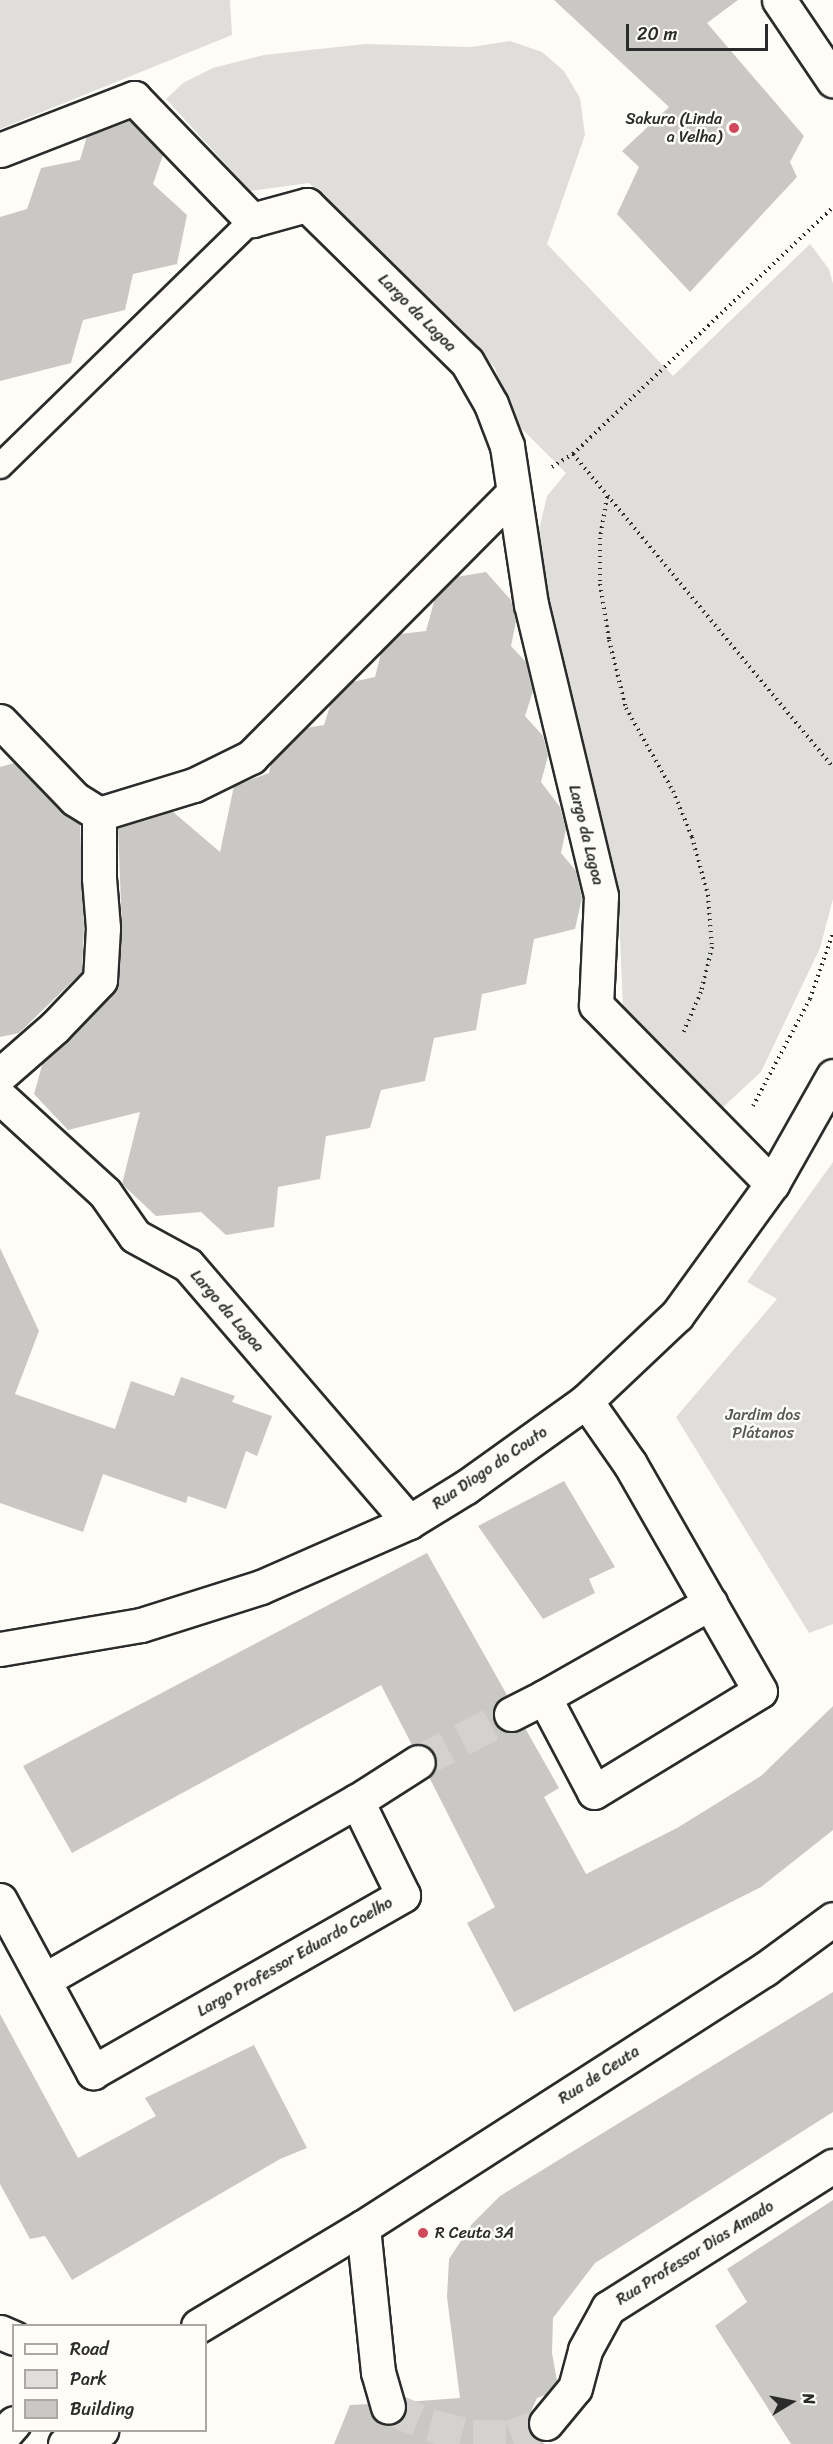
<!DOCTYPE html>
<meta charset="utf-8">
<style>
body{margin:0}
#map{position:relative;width:833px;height:2444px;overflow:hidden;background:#fdfcf7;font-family:Sriracha,sans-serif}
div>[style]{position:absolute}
.green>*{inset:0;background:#dfdeda}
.building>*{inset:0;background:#c9c8c4}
.street-tunnel>*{height:33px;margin-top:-16.5px;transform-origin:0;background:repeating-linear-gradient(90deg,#d3d2ce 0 33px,transparent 0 49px)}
.path>*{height:4px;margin-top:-2px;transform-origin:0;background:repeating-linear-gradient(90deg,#2b2b2b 0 1.5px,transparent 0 6px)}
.roads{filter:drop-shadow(2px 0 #2b2b2b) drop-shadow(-2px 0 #2b2b2b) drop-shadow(0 2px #2b2b2b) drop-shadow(0 -2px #2b2b2b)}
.lane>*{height:24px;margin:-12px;padding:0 12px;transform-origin:12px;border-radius:12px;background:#fdfcf7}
.street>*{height:33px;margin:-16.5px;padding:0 16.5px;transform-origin:16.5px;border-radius:16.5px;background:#fdfcf7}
.dots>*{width:16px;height:16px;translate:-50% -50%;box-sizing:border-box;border:3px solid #fdfcf7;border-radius:50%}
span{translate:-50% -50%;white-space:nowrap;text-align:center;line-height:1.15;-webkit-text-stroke:5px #fdfcf7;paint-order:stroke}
.poi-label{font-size:16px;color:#2b2b2b}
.right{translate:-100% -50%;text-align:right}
.left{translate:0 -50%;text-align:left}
.street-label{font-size:16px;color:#2b2b2b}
.park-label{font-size:16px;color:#585857}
.legend{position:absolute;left:12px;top:2324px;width:195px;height:108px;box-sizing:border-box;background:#fdfcf7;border:2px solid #a9a8a5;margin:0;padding:8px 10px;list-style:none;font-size:18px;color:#2b2b2b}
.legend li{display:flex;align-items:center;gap:12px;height:30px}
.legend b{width:30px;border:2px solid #a9a8a5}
.north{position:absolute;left:761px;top:2372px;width:60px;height:60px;-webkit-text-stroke:4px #fdfcf7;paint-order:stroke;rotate:80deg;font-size:16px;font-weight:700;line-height:24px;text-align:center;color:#2b2b2b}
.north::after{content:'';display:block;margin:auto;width:21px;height:27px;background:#2b2b2b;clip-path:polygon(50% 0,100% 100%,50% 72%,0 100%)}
.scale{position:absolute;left:626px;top:24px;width:142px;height:27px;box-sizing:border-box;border:3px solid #2b2b2b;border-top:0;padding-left:8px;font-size:18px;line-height:21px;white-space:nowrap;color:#2b2b2b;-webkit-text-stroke:4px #fdfcf7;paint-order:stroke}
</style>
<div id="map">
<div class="green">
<i style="clip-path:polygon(0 0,230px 0,232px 35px,0 129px)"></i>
<i style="clip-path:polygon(510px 41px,542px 52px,564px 71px,580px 98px,585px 135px,547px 244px,673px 376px,810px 244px,829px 269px,833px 284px,833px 899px,820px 948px,761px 1072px,721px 1109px,623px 1009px,618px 886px,538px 574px,538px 534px,547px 496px,566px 473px,511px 418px,495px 368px,463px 331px,309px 183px,250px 191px,166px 99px,183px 83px,213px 68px,264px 55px,365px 44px,471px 47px)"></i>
<i style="clip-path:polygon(833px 1162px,833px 1624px,809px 1633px,676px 1417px,777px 1299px,747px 1282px)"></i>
</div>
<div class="building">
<i style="clip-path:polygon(554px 0,738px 0,707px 23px,804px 136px,790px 162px,797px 177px,690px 292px,617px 214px,639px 167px,622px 151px,669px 107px)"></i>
<i style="clip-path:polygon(130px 121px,163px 155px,153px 184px,187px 215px,177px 264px,133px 274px,125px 310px,83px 320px,71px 363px,0 381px,0 217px,27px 209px,41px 168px,80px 160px,87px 136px)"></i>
<i style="clip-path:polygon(486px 572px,511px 600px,516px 621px,511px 646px,526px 662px,533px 691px,525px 716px,543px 736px,548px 756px,541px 782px,560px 807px,566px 829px,561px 853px,576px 871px,582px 898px,575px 929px,534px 939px,526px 984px,482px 994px,476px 1030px,434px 1038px,425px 1081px,381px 1090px,370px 1128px,326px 1136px,320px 1179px,278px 1187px,274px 1227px,226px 1235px,201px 1212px,156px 1216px,122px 1184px,140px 1112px,68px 1130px,34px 1094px,43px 1062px,114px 993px,119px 982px,122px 929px,118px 828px,172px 811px,220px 852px,234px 786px,269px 773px,271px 764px,306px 728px,324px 725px,331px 703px,352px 682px,375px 677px,381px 653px,400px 634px,426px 631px,435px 598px,456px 577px)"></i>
<i style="clip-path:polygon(14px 763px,61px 812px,80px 824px,84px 928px,82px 972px,19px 1033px,0 1037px,0 767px)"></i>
<i style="clip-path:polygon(0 1248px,39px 1331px,15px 1394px,115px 1429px,131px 1381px,174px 1396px,181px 1377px,235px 1396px,232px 1402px,272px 1416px,257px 1456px,246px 1451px,226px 1509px,188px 1496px,186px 1503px,103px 1474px,83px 1532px,0 1503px)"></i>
<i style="clip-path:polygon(564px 1481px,615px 1567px,589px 1579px,595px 1593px,543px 1619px,478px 1526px)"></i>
<i style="clip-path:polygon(427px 1553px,507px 1695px,495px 1704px,494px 1722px,510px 1733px,525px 1728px,559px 1788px,544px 1797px,586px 1874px,677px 1828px,761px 1776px,833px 1706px,833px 1830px,761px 1887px,514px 2012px,467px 1923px,495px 1907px,429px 1777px,437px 1762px,434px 1752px,426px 1745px,412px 1745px,381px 1685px,72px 1853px,23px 1766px)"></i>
<i style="clip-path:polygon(833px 1992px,833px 2112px,595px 2263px,553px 2318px,552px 2353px,557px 2381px,545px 2395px,537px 2398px,527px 2420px,534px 2437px,545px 2444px,334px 2444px,350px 2405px,368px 2404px,375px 2421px,393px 2425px,402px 2420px,406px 2402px,460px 2398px,447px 2297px,449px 2259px,472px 2224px,500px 2196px)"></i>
<i style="clip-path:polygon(0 2014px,78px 2158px,156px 2116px,145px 2098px,254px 2045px,307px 2148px,280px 2159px,72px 2280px,45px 2236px,30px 2239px,0 2184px)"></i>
<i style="clip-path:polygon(833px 2200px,833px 2444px,791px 2444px,715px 2326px,747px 2302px,727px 2269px)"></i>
</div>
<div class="street-tunnel">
<i style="left:418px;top:1762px;width:105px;rotate:-27.3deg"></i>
<i style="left:388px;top:2407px;width:46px;rotate:23.2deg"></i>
<i style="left:430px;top:2425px;width:44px;rotate:14.3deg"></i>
<i style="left:473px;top:2436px;width:38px"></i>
<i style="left:511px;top:2436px;width:37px;rotate:-20deg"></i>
</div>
<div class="path">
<i style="left:573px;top:454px;width:407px;rotate:50.3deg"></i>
<i style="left:552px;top:467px;width:25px;rotate:-32deg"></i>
<i style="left:573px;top:454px;width:359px;rotate:-43.5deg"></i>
<i style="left:607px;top:497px;width:42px;rotate:99.7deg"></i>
<i style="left:600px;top:538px;width:46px;rotate:90deg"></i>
<i style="left:600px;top:584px;width:57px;rotate:80.9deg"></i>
<i style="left:609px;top:640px;width:70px;rotate:76deg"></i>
<i style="left:626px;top:708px;width:95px;rotate:60.5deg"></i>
<i style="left:673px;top:791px;width:50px;rotate:67.6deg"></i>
<i style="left:692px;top:837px;width:60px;rotate:74.6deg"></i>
<i style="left:708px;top:895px;width:52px;rotate:85.6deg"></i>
<i style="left:712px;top:947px;width:46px;rotate:103.7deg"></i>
<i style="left:701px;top:992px;width:45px;rotate:113.7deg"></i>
<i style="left:753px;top:1106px;width:121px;rotate:-62deg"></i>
<i style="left:810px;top:999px;width:70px;rotate:-70.8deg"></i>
</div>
<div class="roads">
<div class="lane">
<i style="left:0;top:466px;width:352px;rotate:-44.3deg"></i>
</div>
<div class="street">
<i style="left:779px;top:0;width:97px;rotate:56deg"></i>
<i style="left:0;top:150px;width:144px;rotate:-21.2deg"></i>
<i style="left:134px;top:98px;width:170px;rotate:46deg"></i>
<i style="left:252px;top:220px;width:57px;rotate:-15.3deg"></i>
<i style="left:307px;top:205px;width:224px;rotate:44.5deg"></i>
<i style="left:467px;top:362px;width:48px;rotate:60.3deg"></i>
<i style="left:491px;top:404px;width:45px;rotate:69.1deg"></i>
<i style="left:507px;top:446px;width:160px;rotate:81.4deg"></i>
<i style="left:531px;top:604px;width:300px;rotate:76.5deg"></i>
<i style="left:601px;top:896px;width:109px;rotate:92.6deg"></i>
<i style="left:596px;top:1005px;width:251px;rotate:45.5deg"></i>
<i style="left:0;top:721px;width:108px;rotate:46.1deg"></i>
<i style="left:75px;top:799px;width:28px;rotate:32deg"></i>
<i style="left:99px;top:814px;width:64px;rotate:90deg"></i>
<i style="left:99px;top:878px;width:50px;rotate:85.4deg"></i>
<i style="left:103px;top:928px;width:52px;rotate:93.3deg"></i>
<i style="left:100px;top:980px;width:65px;rotate:133.8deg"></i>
<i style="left:55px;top:1027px;width:73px;rotate:138.9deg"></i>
<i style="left:99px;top:814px;width:99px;rotate:-17deg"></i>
<i style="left:194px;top:785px;width:64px;rotate:-26.2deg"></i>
<i style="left:251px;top:757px;width:372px;rotate:-45.2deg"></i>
<i style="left:0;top:1097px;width:142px;rotate:42.4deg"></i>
<i style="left:105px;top:1193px;width:52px;rotate:55.1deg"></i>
<i style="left:135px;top:1236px;width:60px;rotate:28.7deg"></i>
<i style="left:188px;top:1265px;width:339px;rotate:49.3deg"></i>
<i style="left:0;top:1649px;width:143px;rotate:-9.7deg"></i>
<i style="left:141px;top:1625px;width:126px;rotate:-17.6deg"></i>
<i style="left:261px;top:1587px;width:162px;rotate:-23.7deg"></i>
<i style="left:409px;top:1522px;width:67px;rotate:-31.6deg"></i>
<i style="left:466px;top:1487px;width:148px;rotate:-35.6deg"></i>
<i style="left:586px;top:1401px;width:125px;rotate:-43.4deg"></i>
<i style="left:677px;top:1315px;width:162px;rotate:-54.1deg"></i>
<i style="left:772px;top:1184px;width:124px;rotate:-60.5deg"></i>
<i style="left:544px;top:1697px;width:191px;rotate:-29.5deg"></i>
<i style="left:511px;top:1714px;width:37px;rotate:-27deg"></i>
<i style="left:544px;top:1697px;width:107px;rotate:62.2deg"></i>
<i style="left:594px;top:1792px;width:194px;rotate:-31.3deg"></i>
<i style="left:760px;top:1691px;width:262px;rotate:-119.8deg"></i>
<i style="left:630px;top:1464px;width:77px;rotate:-124.9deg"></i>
<i style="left:0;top:1900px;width:196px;rotate:61.6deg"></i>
<i style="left:93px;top:2072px;width:357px;rotate:-29.7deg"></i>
<i style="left:403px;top:1895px;width:105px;rotate:-116.1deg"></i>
<i style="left:44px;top:1980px;width:361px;rotate:-29.8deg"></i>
<i style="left:357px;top:1801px;width:72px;rotate:-32.6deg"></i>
<i style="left:363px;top:2227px;width:146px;rotate:84.1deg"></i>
<i style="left:378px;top:2372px;width:36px;rotate:74deg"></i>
<i style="left:198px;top:2326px;width:192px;rotate:-31deg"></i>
<i style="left:363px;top:2227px;width:478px;rotate:-32.7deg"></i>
<i style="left:765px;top:1969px;width:84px;rotate:-36.3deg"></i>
<i style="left:0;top:2332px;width:15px;rotate:23deg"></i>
<i style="left:546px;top:2423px;width:45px;rotate:-50.4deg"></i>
<i style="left:575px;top:2388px;width:39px;rotate:-75deg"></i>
<i style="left:585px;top:2350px;width:48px;rotate:-61.3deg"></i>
<i style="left:608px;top:2308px;width:266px;rotate:-32.3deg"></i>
<i style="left:0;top:2439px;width:21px;rotate:-49deg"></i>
<i style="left:65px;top:2444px;width:39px;rotate:-21deg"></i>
</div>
</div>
<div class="dots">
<i style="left:734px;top:128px;background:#d1495b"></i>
<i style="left:423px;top:2233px;background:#d1495b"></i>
</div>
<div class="poi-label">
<span class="right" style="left:722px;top:128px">Sakura (Linda<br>a Velha)</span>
<span class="left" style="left:435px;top:2233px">R Ceuta 3A</span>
</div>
<div class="street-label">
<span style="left:417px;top:313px;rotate:45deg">Largo da Lagoa</span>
<span style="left:586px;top:835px;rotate:76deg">Largo da Lagoa</span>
<span style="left:227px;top:1311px;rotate:49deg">Largo da Lagoa</span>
<span style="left:490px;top:1468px;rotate:-34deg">Rua Diogo do Couto</span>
<span style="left:295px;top:1957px;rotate:-30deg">Largo Professor Eduardo Coelho</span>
<span style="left:599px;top:2075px;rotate:-33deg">Rua de Ceuta</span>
<span style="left:695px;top:2253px;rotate:-32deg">Rua Professor Dias Amado</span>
</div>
<div class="park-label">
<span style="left:763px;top:1424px">Jardim dos<br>Plátanos</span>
</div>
<ul class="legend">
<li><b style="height:8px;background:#fdfcf7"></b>Road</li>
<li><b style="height:16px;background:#dfdeda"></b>Park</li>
<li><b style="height:16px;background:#c9c8c4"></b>Building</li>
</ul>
<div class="north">N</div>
<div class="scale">20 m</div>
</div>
